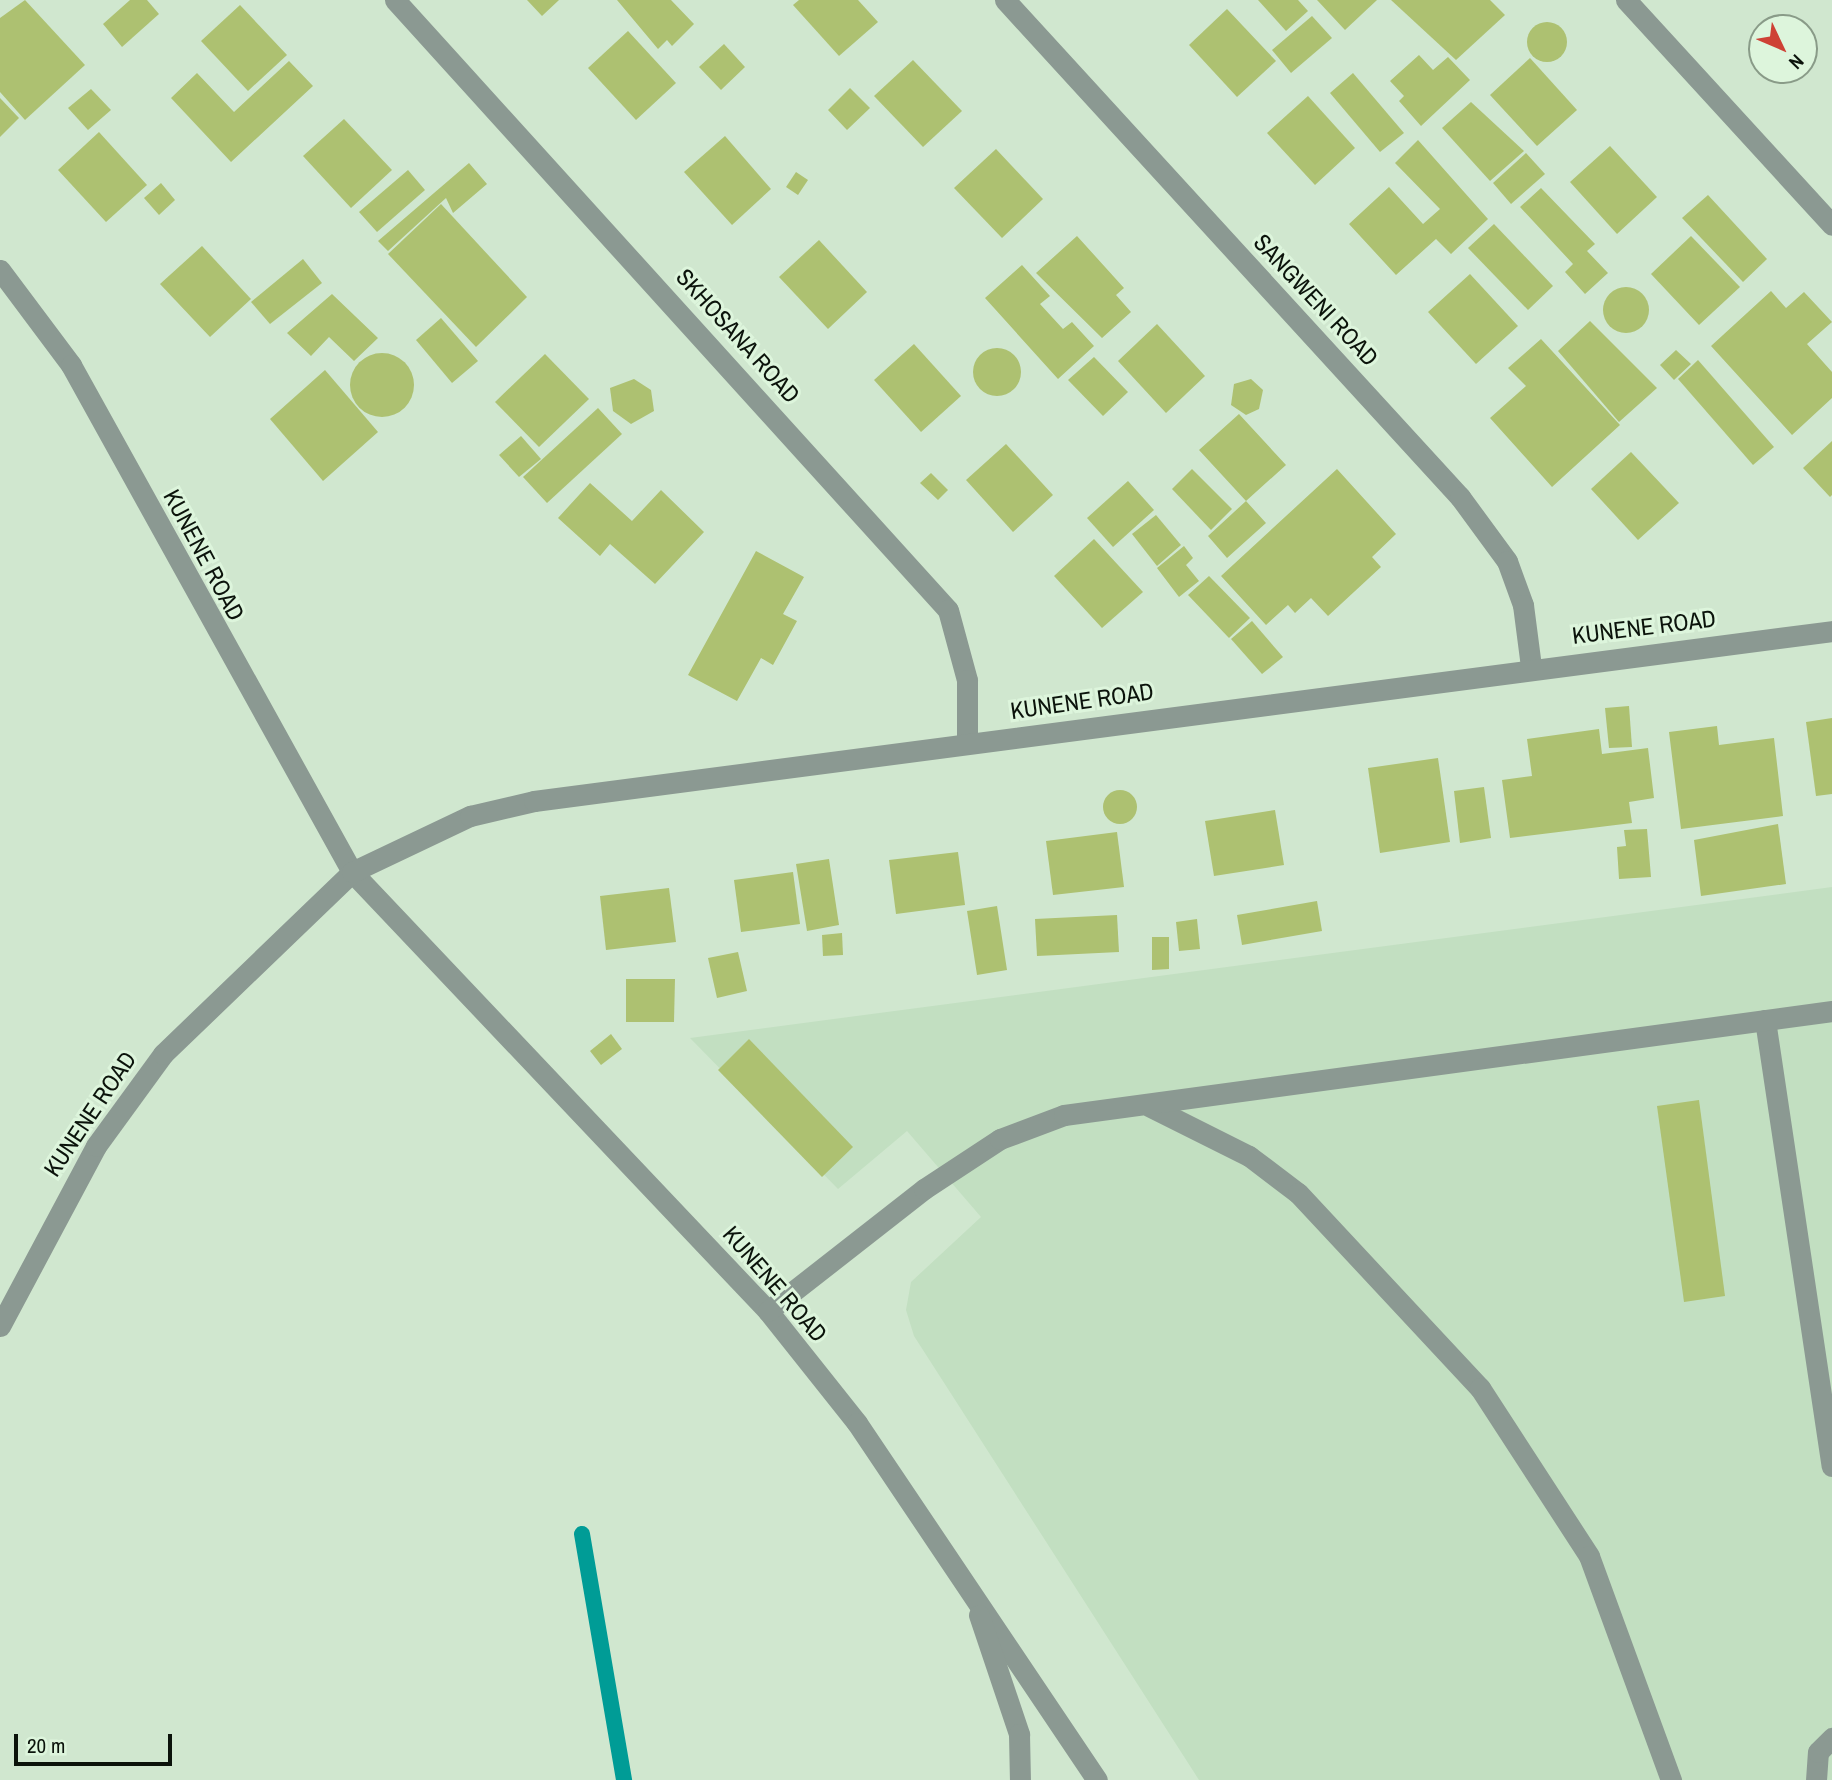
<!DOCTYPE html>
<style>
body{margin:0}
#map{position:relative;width:1832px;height:1780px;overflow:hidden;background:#d0e7cf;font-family:"Archivo Narrow",sans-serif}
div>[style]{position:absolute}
.built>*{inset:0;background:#c2dfc1}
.stream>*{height:16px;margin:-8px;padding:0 8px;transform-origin:8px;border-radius:8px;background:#009c96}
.building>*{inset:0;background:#adc171}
.round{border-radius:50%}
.minor>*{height:21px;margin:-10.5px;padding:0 10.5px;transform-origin:10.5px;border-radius:10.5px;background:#8b9992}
span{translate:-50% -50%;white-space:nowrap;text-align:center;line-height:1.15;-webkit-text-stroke:6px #ddf5dc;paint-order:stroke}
.street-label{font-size:24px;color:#0b130b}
.north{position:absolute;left:1748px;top:14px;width:70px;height:70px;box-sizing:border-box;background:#ddf5dc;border:2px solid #899b88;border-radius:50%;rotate:134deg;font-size:19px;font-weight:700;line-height:28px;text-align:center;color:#0b130b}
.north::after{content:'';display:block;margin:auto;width:24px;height:32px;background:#ce4135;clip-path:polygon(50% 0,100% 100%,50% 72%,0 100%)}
.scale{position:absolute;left:14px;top:1734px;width:158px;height:32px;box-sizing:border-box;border:4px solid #0b130b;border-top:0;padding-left:9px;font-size:21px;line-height:24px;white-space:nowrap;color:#0b130b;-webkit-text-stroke:5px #ddf5dc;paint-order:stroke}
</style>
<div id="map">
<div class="built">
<i style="clip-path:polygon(1832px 887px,1832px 1780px,1199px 1780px,914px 1336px,906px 1310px,911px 1282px,981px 1217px,907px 1131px,838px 1189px,690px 1038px)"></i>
</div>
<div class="stream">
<i style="left:582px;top:1534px;width:250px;rotate:80.3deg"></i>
</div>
<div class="building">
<i style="clip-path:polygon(25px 0,85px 65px,25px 120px,0 92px,0 18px)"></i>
<i style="clip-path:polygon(130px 0,147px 0,159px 14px,122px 47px,103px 24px)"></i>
<i style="clip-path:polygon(527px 0,559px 0,542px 16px)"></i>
<i style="clip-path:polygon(617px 0,671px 0,694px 24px,672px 46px,667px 40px,658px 49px)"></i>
<i style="clip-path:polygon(799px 0,858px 0,878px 22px,839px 56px,793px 5px)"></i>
<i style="clip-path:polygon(1258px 0,1298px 0,1308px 11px,1286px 31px)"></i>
<i style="clip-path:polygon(1317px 0,1377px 0,1345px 30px)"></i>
<i style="clip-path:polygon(1391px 0,1490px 0,1505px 15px,1456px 60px)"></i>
<i style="clip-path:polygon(240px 5px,287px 55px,248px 91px,201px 41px)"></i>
<i style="clip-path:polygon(1227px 9px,1276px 61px,1237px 97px,1189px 45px)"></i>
<i style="clip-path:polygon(1312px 16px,1332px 38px,1291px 73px,1272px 50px)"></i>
<i class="round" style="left:1527px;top:22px;width:40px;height:40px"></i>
<i style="clip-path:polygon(628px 31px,676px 83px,636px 120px,588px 68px)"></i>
<i style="clip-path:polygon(724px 44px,745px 67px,721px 90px,699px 67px)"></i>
<i style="clip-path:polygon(1419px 55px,1433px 70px,1448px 57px,1470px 80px,1421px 126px,1399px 101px,1404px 96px,1390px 81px)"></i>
<i style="clip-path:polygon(1530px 58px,1577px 110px,1537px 146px,1490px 95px)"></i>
<i style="clip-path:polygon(913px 60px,962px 111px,923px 147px,874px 96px)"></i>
<i style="clip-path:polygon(289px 61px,313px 86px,231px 162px,171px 98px,197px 73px,234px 112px)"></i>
<i style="clip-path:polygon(1353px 73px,1404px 133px,1380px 152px,1330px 93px)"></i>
<i style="clip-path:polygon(850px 88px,870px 108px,847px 130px,828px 110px)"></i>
<i style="clip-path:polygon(91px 89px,111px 110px,88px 130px,68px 108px)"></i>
<i style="clip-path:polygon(1308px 96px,1355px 148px,1315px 185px,1267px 133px)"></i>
<i style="clip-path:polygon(0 98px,19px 118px,0 137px)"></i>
<i style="clip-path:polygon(1471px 102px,1524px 151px,1490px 181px,1442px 128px)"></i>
<i style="clip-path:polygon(344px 119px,392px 170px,351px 208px,303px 156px)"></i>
<i style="clip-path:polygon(99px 132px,147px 185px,106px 222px,58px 170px)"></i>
<i style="clip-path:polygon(725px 136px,771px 189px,732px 225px,684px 172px)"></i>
<i style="clip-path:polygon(1418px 140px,1488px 219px,1451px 254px,1436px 239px,1396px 275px,1349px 224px,1389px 187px,1423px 224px,1440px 209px,1395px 163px)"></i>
<i style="clip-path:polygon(1610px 146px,1657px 197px,1617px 234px,1570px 182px)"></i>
<i style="clip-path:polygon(996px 149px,1043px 199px,1002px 238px,954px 188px)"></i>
<i style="clip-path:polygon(1526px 153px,1545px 174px,1511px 204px,1493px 183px)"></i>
<i style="clip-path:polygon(469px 163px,487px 184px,453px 213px,446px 198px,388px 251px,378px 241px)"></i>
<i style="clip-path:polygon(408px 170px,425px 190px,377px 232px,359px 212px)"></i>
<i style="clip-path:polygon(796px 172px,808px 180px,798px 195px,786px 187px)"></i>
<i style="clip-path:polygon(161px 183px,175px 200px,159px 215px,144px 198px)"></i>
<i style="clip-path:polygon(1541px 188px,1595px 244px,1587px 251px,1608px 273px,1585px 294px,1565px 272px,1573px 264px,1520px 207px)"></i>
<i style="clip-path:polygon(1708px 195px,1767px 259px,1743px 282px,1682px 218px)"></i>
<i style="clip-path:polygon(441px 204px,527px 297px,476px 347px,388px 254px)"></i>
<i style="clip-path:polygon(1494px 224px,1553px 286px,1528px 310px,1468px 248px)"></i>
<i style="clip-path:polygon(1077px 236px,1124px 288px,1116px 295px,1131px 312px,1102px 338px,1036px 273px)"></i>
<i style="clip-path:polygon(1691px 236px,1740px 287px,1699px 325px,1651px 274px)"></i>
<i style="clip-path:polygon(819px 240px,867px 292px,828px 329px,779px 277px)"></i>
<i style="clip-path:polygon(202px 246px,251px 299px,210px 337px,160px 284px)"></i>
<i style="clip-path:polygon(303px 259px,322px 283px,270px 324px,251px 302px)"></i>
<i style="clip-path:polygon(1022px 265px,1050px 296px,1040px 304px,1063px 329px,1072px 322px,1094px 346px,1058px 379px,985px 298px)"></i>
<i style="clip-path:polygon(1470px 274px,1518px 326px,1476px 364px,1428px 312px)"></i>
<i class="round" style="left:1603px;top:287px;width:46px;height:46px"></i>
<i style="clip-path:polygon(1771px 291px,1786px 308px,1804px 292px,1832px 322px,1807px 344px,1832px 372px,1832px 398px,1792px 435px,1711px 346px)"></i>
<i style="clip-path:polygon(332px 294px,378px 338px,354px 361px,329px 337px,311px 356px,287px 333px)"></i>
<i style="clip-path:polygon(441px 318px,478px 361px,452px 383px,416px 340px)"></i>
<i style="clip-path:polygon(1590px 321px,1657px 388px,1619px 422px,1558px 351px)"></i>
<i style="clip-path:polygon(1157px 324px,1205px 376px,1166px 413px,1118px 361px)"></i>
<i style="clip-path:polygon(1541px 339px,1620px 425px,1552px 487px,1490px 418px,1526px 386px,1508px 368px)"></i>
<i style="clip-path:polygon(914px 344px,961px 396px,921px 432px,874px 380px)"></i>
<i class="round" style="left:973px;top:348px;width:48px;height:48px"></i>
<i style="clip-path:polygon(1676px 350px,1691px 364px,1674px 380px,1660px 365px)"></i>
<i class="round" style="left:350px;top:353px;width:64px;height:64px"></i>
<i style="clip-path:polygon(545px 354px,589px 399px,539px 447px,495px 402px)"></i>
<i style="clip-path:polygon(1094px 357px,1128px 392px,1103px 416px,1068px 380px)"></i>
<i style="clip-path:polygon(1698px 360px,1774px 447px,1753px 465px,1678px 379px)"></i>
<i style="clip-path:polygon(325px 370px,378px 432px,323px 481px,270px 419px)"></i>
<i style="clip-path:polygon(634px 379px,651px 390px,654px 411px,631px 424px,613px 411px,610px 388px)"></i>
<i style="clip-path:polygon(1251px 379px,1263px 390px,1259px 409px,1246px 415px,1231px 405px,1234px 384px)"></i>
<i style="clip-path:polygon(598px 408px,622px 434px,547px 503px,523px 477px)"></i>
<i style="clip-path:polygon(1239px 414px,1286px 465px,1246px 501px,1266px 523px,1227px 558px,1208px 536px,1246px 501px,1199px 450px)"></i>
<i style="clip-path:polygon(521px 436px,541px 459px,519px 477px,499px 455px)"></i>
<i style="clip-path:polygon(1832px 441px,1832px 495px,1830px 497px,1803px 468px)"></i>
<i style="clip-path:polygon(1006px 444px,1053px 495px,1013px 532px,966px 480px)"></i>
<i style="clip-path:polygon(1631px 452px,1679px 503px,1638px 540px,1591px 489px)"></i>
<i style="clip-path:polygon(1192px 469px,1232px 509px,1211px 530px,1172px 489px)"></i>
<i style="clip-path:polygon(1337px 469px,1396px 534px,1372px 557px,1381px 567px,1328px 616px,1311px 598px,1295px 613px,1288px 605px,1266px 625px,1221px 576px)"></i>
<i style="clip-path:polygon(931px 473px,948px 490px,938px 500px,920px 483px)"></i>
<i style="clip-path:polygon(1128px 481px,1154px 510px,1113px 547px,1087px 518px)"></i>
<i style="clip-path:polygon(590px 483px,632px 521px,661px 490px,704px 532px,655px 584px,610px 544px,600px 556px,558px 518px)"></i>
<i style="clip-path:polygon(1156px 515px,1181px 545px,1157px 566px,1132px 534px)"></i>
<i style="clip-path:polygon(1094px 539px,1143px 592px,1102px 628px,1054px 576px)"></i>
<i style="clip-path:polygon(1184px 546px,1193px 558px,1186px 565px,1199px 581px,1179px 597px,1157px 568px)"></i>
<i style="clip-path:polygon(756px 551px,804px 577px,783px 614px,797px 621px,773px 665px,761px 658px,737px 701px,688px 675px)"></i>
<i style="clip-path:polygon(1209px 576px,1250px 618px,1229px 638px,1188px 595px)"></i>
<i style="clip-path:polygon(1252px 621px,1283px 657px,1262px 674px,1231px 639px)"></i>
<i style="clip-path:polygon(1629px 706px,1632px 747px,1609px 748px,1605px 708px)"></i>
<i style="clip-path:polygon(1832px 718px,1832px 794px,1816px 796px,1806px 722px)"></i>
<i style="clip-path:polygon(1717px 726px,1719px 745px,1774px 738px,1783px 816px,1681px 829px,1669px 732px)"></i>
<i style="clip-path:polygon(1599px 729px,1602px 754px,1648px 748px,1654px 798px,1629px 802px,1632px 823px,1510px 838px,1502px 780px,1532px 776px,1527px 739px)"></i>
<i style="clip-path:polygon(1438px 758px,1450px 842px,1380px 853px,1368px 768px)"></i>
<i style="clip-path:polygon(1484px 787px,1491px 838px,1460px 843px,1454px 791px)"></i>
<i class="round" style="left:1103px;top:790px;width:34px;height:34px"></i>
<i style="clip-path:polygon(1275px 810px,1284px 865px,1214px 876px,1205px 821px)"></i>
<i style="clip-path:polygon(1778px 824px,1786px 884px,1701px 896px,1694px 840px)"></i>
<i style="clip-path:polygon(1647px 829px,1651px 877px,1619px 879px,1617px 847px,1626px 846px,1624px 830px)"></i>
<i style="clip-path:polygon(1117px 832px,1124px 887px,1053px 895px,1046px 841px)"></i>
<i style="clip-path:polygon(958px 852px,965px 905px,896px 914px,889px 860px)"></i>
<i style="clip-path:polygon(829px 859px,839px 925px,807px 931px,796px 864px)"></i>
<i style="clip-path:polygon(793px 872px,800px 924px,741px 932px,734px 880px)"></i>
<i style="clip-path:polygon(669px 888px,676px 942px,606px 950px,600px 896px)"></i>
<i style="clip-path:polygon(1317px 901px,1322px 931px,1242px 945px,1237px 915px)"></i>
<i style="clip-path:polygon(997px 906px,1007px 970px,977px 975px,967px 911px)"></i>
<i style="clip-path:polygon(1117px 915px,1119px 952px,1037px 956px,1035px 919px)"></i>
<i style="clip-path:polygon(1197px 919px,1200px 949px,1179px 951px,1176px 922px)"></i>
<i style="clip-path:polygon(842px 933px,843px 955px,823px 956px,822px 935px)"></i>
<i style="clip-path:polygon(1152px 937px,1169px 937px,1169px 969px,1152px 970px)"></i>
<i style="clip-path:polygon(738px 952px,747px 991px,717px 998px,708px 958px)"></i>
<i style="clip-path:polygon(626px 979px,675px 979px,674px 1022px,626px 1022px)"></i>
<i style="clip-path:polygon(611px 1034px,622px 1049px,601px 1065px,590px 1051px)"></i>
<i style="clip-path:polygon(749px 1039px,853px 1147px,822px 1177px,718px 1070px)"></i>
<i style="clip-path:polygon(1699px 1100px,1725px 1296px,1684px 1302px,1657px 1106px)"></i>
</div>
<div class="minor">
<i style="left:395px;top:0;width:823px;rotate:47.81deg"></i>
<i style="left:948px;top:610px;width:73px;rotate:74.8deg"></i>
<i style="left:967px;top:680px;width:63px;rotate:90deg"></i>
<i style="left:1005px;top:0;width:674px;rotate:47.53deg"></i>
<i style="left:1460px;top:497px;width:79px;rotate:53.7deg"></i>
<i style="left:1507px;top:561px;width:47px;rotate:70deg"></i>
<i style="left:1523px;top:605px;width:63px;rotate:82.6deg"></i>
<i style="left:1626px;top:0;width:305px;rotate:47.5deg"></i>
<i style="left:0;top:270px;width:119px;rotate:53.2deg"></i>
<i style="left:71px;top:365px;width:580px;rotate:61deg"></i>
<i style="left:352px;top:872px;width:605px;rotate:46.54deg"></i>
<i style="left:768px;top:1311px;width:143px;rotate:51.5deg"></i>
<i style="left:857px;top:1423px;width:430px;rotate:56.1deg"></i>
<i style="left:1765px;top:1020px;width:451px;rotate:81.5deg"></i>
<i style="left:1149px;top:1106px;width:112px;rotate:26.6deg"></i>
<i style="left:1249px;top:1156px;width:61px;rotate:37.1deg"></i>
<i style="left:1298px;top:1193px;width:267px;rotate:47deg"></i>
<i style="left:1480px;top:1388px;width:200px;rotate:57deg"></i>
<i style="left:1589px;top:1556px;width:239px;rotate:69.9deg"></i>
<i style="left:768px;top:1311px;width:198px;rotate:-38deg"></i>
<i style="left:924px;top:1189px;width:91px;rotate:-33.3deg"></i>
<i style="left:1000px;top:1139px;width:68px;rotate:-20.6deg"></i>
<i style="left:1064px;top:1115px;width:775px;rotate:-7.71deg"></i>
<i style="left:0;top:1326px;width:204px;rotate:-61.9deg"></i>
<i style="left:96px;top:1146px;width:114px;rotate:-53.9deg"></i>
<i style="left:163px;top:1054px;width:262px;rotate:-43.9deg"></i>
<i style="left:352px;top:872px;width:131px;rotate:-25.4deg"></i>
<i style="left:470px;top:816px;width:66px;rotate:-13.2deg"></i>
<i style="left:534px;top:801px;width:1309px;rotate:-7.46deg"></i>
<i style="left:979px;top:1615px;width:126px;rotate:71.4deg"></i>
<i style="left:1019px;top:1734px;width:46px;rotate:88.8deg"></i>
<i style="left:1816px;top:1780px;width:28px;rotate:-86deg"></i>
<i style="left:1818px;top:1752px;width:20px;rotate:-45deg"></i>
</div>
<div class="street-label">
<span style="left:1316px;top:300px;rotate:47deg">SANGWENI ROAD</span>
<span style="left:738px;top:336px;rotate:48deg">SKHOSANA ROAD</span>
<span style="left:204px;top:555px;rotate:62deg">KUNENE ROAD</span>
<span style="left:1644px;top:627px;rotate:-7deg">KUNENE ROAD</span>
<span style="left:1082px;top:701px;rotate:-8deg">KUNENE ROAD</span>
<span style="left:90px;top:1114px;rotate:-56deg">KUNENE ROAD</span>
<span style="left:775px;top:1284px;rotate:49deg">KUNENE ROAD</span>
</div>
<div class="north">N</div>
<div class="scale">20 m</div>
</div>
